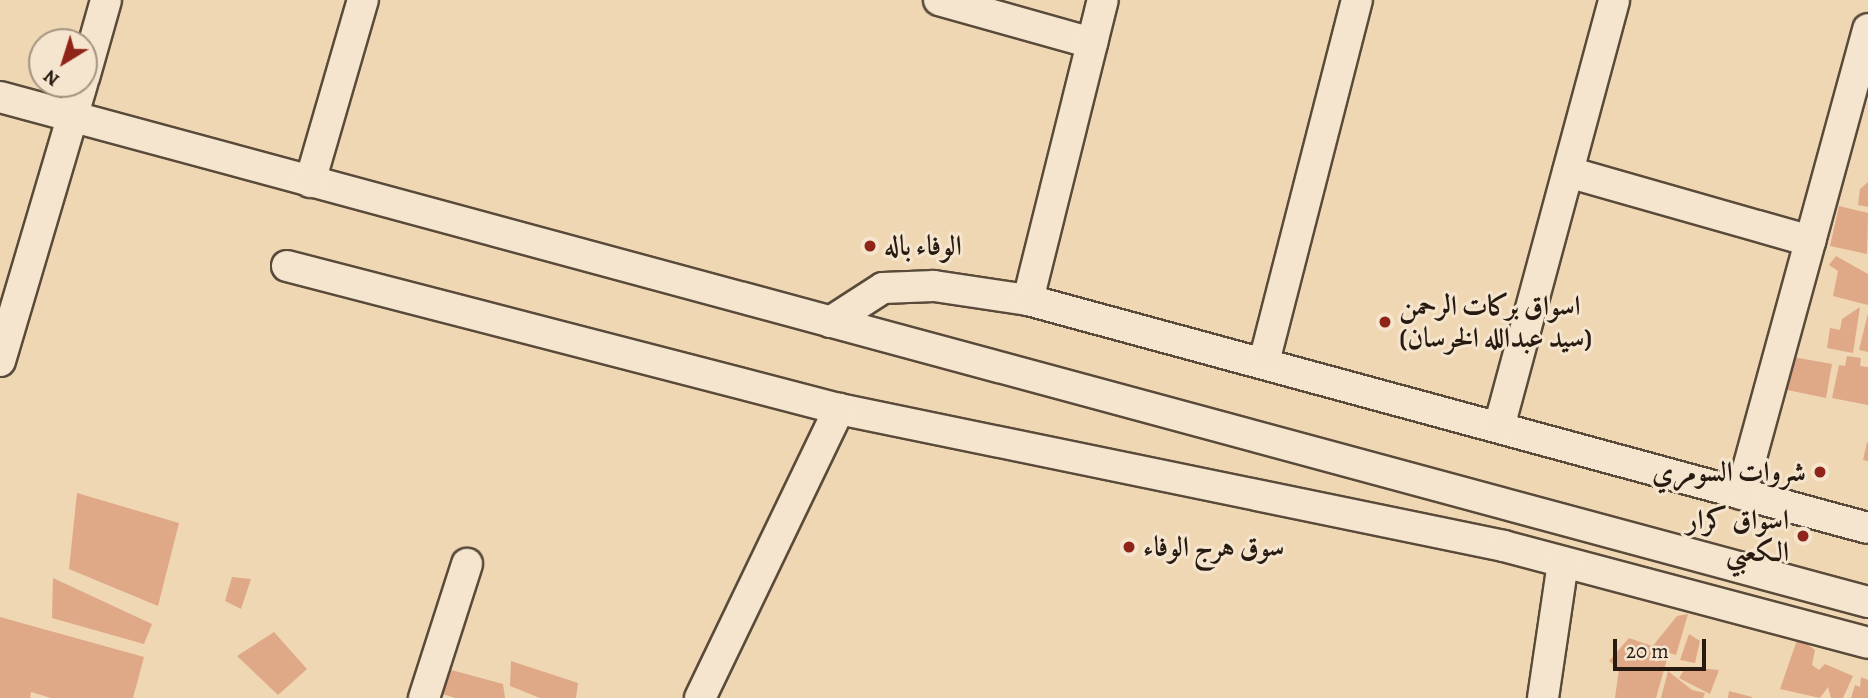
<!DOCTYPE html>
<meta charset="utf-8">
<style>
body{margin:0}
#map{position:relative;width:1868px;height:698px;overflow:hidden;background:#f0d7b4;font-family:Alegreya,Amiri,serif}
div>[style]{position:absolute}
.building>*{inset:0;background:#dfa887}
.roads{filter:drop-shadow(2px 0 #594a3a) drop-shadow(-2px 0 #594a3a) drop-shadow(0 2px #594a3a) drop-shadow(0 -2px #594a3a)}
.street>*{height:30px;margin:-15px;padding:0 15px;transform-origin:15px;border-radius:15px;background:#f5e5ce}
.dots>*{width:19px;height:19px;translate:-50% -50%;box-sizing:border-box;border:4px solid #f5e5ce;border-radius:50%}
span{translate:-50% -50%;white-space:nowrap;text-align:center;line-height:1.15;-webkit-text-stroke:6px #f5e5ce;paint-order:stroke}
.poi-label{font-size:28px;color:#271b11;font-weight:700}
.left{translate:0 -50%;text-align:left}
.right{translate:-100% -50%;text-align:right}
.north{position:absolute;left:28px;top:28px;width:70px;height:70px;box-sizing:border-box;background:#f5e5ce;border:2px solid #a39482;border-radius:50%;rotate:218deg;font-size:19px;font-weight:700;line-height:28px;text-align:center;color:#271b11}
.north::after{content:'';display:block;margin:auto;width:24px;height:32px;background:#8f2418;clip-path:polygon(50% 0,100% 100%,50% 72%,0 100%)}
.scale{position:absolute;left:1613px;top:639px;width:93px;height:32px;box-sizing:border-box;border:4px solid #271b11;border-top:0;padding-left:9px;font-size:21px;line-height:24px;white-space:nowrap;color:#271b11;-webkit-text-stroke:5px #f5e5ce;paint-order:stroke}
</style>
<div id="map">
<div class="building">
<i style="clip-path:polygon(1868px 182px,1868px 207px,1858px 205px,1860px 189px)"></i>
<i style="clip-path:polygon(1839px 206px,1868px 213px,1867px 254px,1830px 246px)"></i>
<i style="clip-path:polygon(1836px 256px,1868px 274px,1868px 305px,1833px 296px,1838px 271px,1829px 265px)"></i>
<i style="clip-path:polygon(1860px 307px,1853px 353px,1827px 348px,1830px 328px,1840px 330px,1842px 319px)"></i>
<i style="clip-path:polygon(1868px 313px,1868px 352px,1859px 350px)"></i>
<i style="clip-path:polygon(1847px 356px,1861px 358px,1860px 366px,1868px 367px,1868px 405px,1832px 398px,1839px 365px,1845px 366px)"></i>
<i style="clip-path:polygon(1793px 357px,1832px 364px,1826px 398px,1787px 390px)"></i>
<i style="clip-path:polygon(1867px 442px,1868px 443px,1868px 461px,1863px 460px)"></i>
<i style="clip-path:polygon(77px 493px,179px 523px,158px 606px,69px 569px)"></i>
<i style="clip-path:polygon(232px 577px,251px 579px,241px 609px,225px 601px)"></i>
<i style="clip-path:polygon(53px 578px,152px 624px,144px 644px,52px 618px)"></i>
<i style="clip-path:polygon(1688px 614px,1676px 655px,1652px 647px,1677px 616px)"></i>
<i style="clip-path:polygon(0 617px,144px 657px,133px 698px,51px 698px,31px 692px,30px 698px,0 698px)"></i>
<i style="clip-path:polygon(274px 632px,307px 669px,278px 695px,237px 656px)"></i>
<i style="clip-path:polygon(1689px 634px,1700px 641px,1695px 663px,1680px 660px)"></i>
<i style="clip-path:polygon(1798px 637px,1815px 650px,1812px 665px,1819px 670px,1825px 664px,1853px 676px,1843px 698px,1831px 698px,1828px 687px,1820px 698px,1780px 689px)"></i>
<i style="clip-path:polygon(1629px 638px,1669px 652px,1656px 698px,1615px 698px,1619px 669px,1609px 661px)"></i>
<i style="clip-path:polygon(511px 661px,578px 683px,576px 698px,540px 698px,510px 686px)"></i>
<i style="clip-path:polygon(1686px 667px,1719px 670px,1710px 694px,1679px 678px)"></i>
<i style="clip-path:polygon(444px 668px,503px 684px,505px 698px,455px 698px,437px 692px)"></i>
<i style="clip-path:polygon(1668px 671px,1692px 690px,1705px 693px,1703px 698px,1661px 698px)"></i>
<i style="clip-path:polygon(1861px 677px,1868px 680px,1868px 698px,1851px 698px,1855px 685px,1860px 687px)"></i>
<i style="clip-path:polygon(1729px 691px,1752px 697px,1752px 698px,1728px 698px)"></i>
</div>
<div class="roads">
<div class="street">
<i style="left:939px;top:0;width:159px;rotate:15.7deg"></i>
<i style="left:84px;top:78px;width:81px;rotate:-74.2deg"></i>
<i style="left:0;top:97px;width:1935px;rotate:15.13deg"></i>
<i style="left:1568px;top:172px;width:252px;rotate:15.9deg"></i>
<i style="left:310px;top:182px;width:190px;rotate:-73.8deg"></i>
<i style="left:287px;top:266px;width:570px;rotate:14.52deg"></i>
<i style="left:839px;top:409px;width:679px;rotate:11.64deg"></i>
<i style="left:1504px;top:546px;width:377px;rotate:14.9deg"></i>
<i style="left:1028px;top:300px;width:309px;rotate:-76deg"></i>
<i style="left:830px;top:322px;width:63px;rotate:-32.7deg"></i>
<i style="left:883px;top:288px;width:51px;rotate:-2.2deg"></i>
<i style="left:934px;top:286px;width:95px;rotate:8.5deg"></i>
<i style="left:1028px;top:300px;width:870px;rotate:15.19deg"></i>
<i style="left:0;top:361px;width:289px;rotate:-73.5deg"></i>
<i style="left:1264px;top:362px;width:374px;rotate:-75.6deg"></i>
<i style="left:1499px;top:427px;width:442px;rotate:-74.9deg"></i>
<i style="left:1741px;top:494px;width:482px;rotate:-74.7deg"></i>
<i style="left:424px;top:698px;width:141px;rotate:-72.2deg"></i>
<i style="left:700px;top:698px;width:321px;rotate:-64.3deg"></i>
<i style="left:1543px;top:698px;width:137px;rotate:-81.6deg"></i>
</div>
</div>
<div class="dots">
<i style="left:870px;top:246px;background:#8f2418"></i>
<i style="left:1385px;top:322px;background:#8f2418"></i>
<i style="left:1820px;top:472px;background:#8f2418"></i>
<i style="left:1803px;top:536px;background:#8f2418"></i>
<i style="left:1129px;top:547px;background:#8f2418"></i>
</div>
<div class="poi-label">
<span class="left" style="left:884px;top:246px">الوفاء باله</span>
<span class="left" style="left:1399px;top:322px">اسواق بركات الرحمن<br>(سيد عبدالله الخرسان)</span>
<span class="right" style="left:1806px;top:472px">شروات السومري</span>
<span class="right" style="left:1789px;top:536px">اسواق كرار<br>الكعبي</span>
<span class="left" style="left:1143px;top:547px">سوق هرج الوفاء</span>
</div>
<div class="north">N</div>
<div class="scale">20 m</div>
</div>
